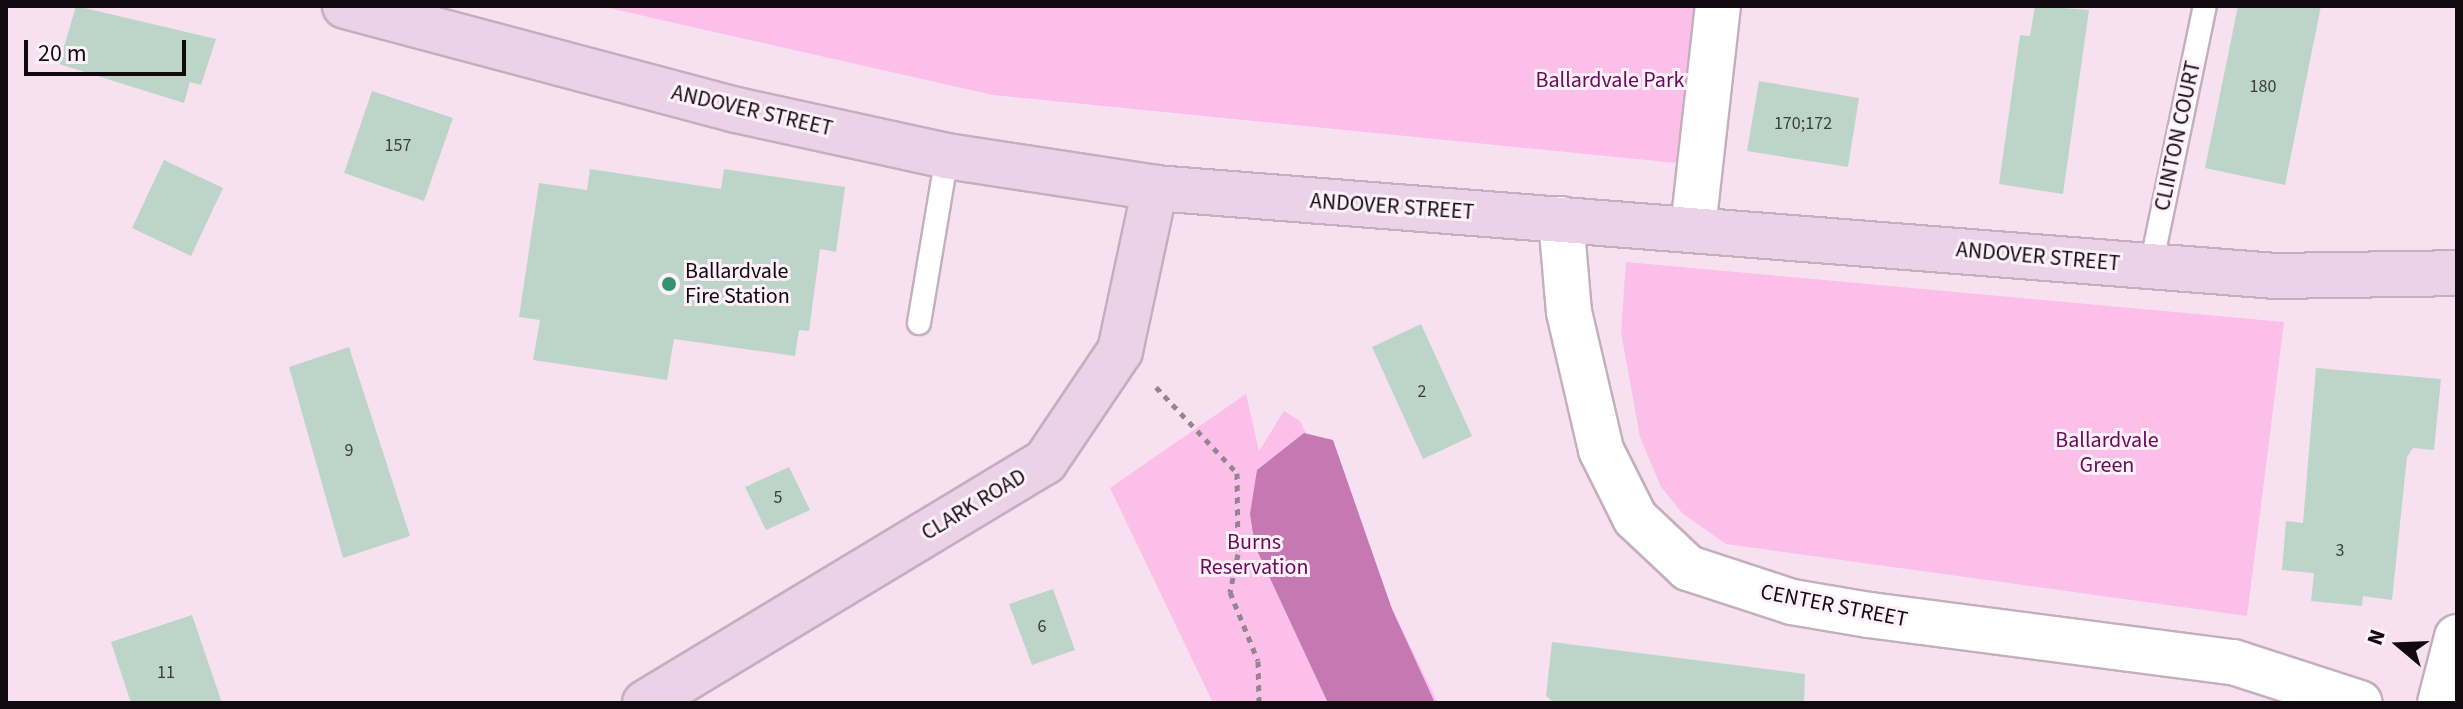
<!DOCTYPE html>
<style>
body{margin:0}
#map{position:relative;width:2463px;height:709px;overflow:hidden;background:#f7e1f0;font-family:"Source Sans 3",sans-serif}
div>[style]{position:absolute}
.green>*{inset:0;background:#fbbfea}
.water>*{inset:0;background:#c578b1}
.building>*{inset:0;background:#bdd5c8}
.path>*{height:5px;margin-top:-2.5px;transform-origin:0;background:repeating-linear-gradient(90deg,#948590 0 6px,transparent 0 12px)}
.roads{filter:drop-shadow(2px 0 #c3afbd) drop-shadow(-2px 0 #c3afbd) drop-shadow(0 2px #c3afbd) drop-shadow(0 -2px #c3afbd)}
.service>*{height:22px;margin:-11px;padding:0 11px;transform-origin:11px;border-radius:11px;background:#fff}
.minor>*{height:44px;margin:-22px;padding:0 22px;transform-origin:22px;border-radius:22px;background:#fff}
.secondary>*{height:44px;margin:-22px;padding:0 22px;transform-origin:22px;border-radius:22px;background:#ecd2e6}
.dots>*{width:22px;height:22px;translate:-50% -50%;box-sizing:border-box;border:4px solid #fef1fa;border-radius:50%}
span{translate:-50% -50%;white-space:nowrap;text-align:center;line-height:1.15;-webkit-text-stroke:6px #fef1fa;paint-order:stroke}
.number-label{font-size:18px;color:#3b3c3c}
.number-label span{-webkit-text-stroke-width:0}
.park-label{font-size:22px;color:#6a0859}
.street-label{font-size:22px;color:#10090e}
.poi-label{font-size:22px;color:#10090e}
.left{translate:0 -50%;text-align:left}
.frame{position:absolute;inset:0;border:8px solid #10090e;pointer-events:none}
.north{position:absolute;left:2359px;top:605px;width:80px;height:80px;-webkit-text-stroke:6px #fef1fa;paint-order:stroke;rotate:289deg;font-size:22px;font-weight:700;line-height:32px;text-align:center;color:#10090e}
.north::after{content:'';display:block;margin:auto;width:28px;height:36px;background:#10090e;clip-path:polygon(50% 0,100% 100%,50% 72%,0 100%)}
.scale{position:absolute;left:24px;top:40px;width:162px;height:36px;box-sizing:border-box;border:4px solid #10090e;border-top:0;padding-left:10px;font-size:24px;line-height:28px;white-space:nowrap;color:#10090e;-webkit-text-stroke:6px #fef1fa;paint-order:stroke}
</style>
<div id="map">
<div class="green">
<i style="clip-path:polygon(600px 6px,1695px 6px,1677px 163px,993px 95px)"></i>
<i style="clip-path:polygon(1626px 262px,2284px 322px,2247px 616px,1726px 544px,1683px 514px,1661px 487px,1640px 437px,1621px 332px)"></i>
<i style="clip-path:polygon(1246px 394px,1259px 451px,1284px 411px,1300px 421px,1438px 703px,1213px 703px,1110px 488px)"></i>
</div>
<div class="water">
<i style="clip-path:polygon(1304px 433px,1333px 440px,1392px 609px,1435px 703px,1328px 703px,1255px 546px,1250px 514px,1257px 470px)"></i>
</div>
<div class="building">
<i style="clip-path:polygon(76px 6px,216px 39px,201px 85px,190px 82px,184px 103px,59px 64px)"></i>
<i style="clip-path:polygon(2035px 6px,2089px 10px,2063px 194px,1999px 184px,2020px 35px,2030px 36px)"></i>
<i style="clip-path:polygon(2238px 6px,2321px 6px,2285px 185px,2205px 168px)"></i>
<i style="clip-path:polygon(1759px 81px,1859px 98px,1848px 167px,1747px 151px)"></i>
<i style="clip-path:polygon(372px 91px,453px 118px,424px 201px,344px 173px)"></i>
<i style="clip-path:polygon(164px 160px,223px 188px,191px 256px,132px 228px)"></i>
<i style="clip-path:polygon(590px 169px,721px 189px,724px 169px,845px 187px,836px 252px,820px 249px,809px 331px,799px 330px,795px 356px,674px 339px,667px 380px,533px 360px,540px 320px,519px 317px,539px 183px,587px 190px)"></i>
<i style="clip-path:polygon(1421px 324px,1472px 436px,1423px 459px,1372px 347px)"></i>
<i style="clip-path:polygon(349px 347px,410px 536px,343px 558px,289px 367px)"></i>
<i style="clip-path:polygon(2316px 368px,2441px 379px,2434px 450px,2413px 448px,2407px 457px,2392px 600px,2363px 596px,2362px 606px,2311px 601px,2314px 573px,2282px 570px,2286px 521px,2303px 523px)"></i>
<i style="clip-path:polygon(789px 467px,810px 510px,766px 530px,745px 487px)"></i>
<i style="clip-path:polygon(1053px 589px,1075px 650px,1032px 665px,1009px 604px)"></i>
<i style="clip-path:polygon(192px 615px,222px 703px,131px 703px,111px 642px)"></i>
<i style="clip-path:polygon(1552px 642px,1805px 674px,1804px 703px,1555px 703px,1546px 696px)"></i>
</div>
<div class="path">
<i style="left:1156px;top:387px;width:118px;rotate:46.7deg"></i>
<i style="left:1237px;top:473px;width:81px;rotate:89.3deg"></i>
<i style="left:1238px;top:554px;width:39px;rotate:102deg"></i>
<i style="left:1230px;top:592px;width:74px;rotate:67.9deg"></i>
<i style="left:1258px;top:661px;width:42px;rotate:88.6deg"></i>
</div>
<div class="roads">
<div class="service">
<i style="left:2151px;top:266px;width:266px;rotate:-78.3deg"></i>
<i style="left:919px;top:323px;width:169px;rotate:-80.5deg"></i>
</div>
<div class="minor">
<i style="left:1561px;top:219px;width:93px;rotate:85.1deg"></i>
<i style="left:1569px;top:312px;width:142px;rotate:76.9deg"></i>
<i style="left:1601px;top:450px;width:76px;rotate:63.4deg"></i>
<i style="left:1635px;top:518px;width:73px;rotate:43.3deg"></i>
<i style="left:1688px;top:568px;width:109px;rotate:18.1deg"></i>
<i style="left:1792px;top:602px;width:78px;rotate:9.6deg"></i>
<i style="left:1869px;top:615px;width:367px;rotate:7.4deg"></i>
<i style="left:2233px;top:662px;width:133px;rotate:17.9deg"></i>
<i style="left:1693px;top:228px;width:223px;rotate:-83.6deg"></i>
<i style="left:2440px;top:703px;width:68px;rotate:-75.6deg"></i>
</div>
<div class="secondary">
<i style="left:345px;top:6px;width:405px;rotate:14.9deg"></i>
<i style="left:736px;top:110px;width:216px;rotate:12.3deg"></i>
<i style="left:947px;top:156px;width:210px;rotate:8.7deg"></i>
<i style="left:1155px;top:188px;width:1123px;rotate:4.49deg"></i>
<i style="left:2275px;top:276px;width:182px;rotate:-0.9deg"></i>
<i style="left:645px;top:703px;width:467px;rotate:-31.1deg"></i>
<i style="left:1045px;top:462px;width:134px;rotate:-56deg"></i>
<i style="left:1120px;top:351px;width:167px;rotate:-77.9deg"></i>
</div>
</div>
<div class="dots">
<i style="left:669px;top:284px;background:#34946d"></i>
</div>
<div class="number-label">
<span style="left:2263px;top:87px">180</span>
<span style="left:1803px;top:124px">170;172</span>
<span style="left:398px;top:146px">157</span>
<span style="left:1422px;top:392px">2</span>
<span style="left:349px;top:451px">9</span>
<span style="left:778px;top:498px">5</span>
<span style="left:2340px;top:551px">3</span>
<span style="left:1042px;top:627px">6</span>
<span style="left:166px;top:673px">11</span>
</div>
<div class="park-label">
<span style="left:1610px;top:81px">Ballardvale Park</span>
<span style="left:2107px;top:453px">Ballardvale<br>Green</span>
<span style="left:1254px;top:555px">Burns<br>Reservation</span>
</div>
<div class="street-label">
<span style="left:752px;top:111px;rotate:13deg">ANDOVER STREET</span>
<span style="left:2178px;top:136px;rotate:-78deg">CLINTON COURT</span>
<span style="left:1392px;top:207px;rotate:4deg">ANDOVER STREET</span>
<span style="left:2038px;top:257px;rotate:5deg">ANDOVER STREET</span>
<span style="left:974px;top:505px;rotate:-31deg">CLARK ROAD</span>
<span style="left:1834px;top:606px;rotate:11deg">CENTER STREET</span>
</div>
<div class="poi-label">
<span class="left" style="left:685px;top:284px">Ballardvale<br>Fire Station</span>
</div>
<div class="frame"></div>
<div class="north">N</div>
<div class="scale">20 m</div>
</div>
